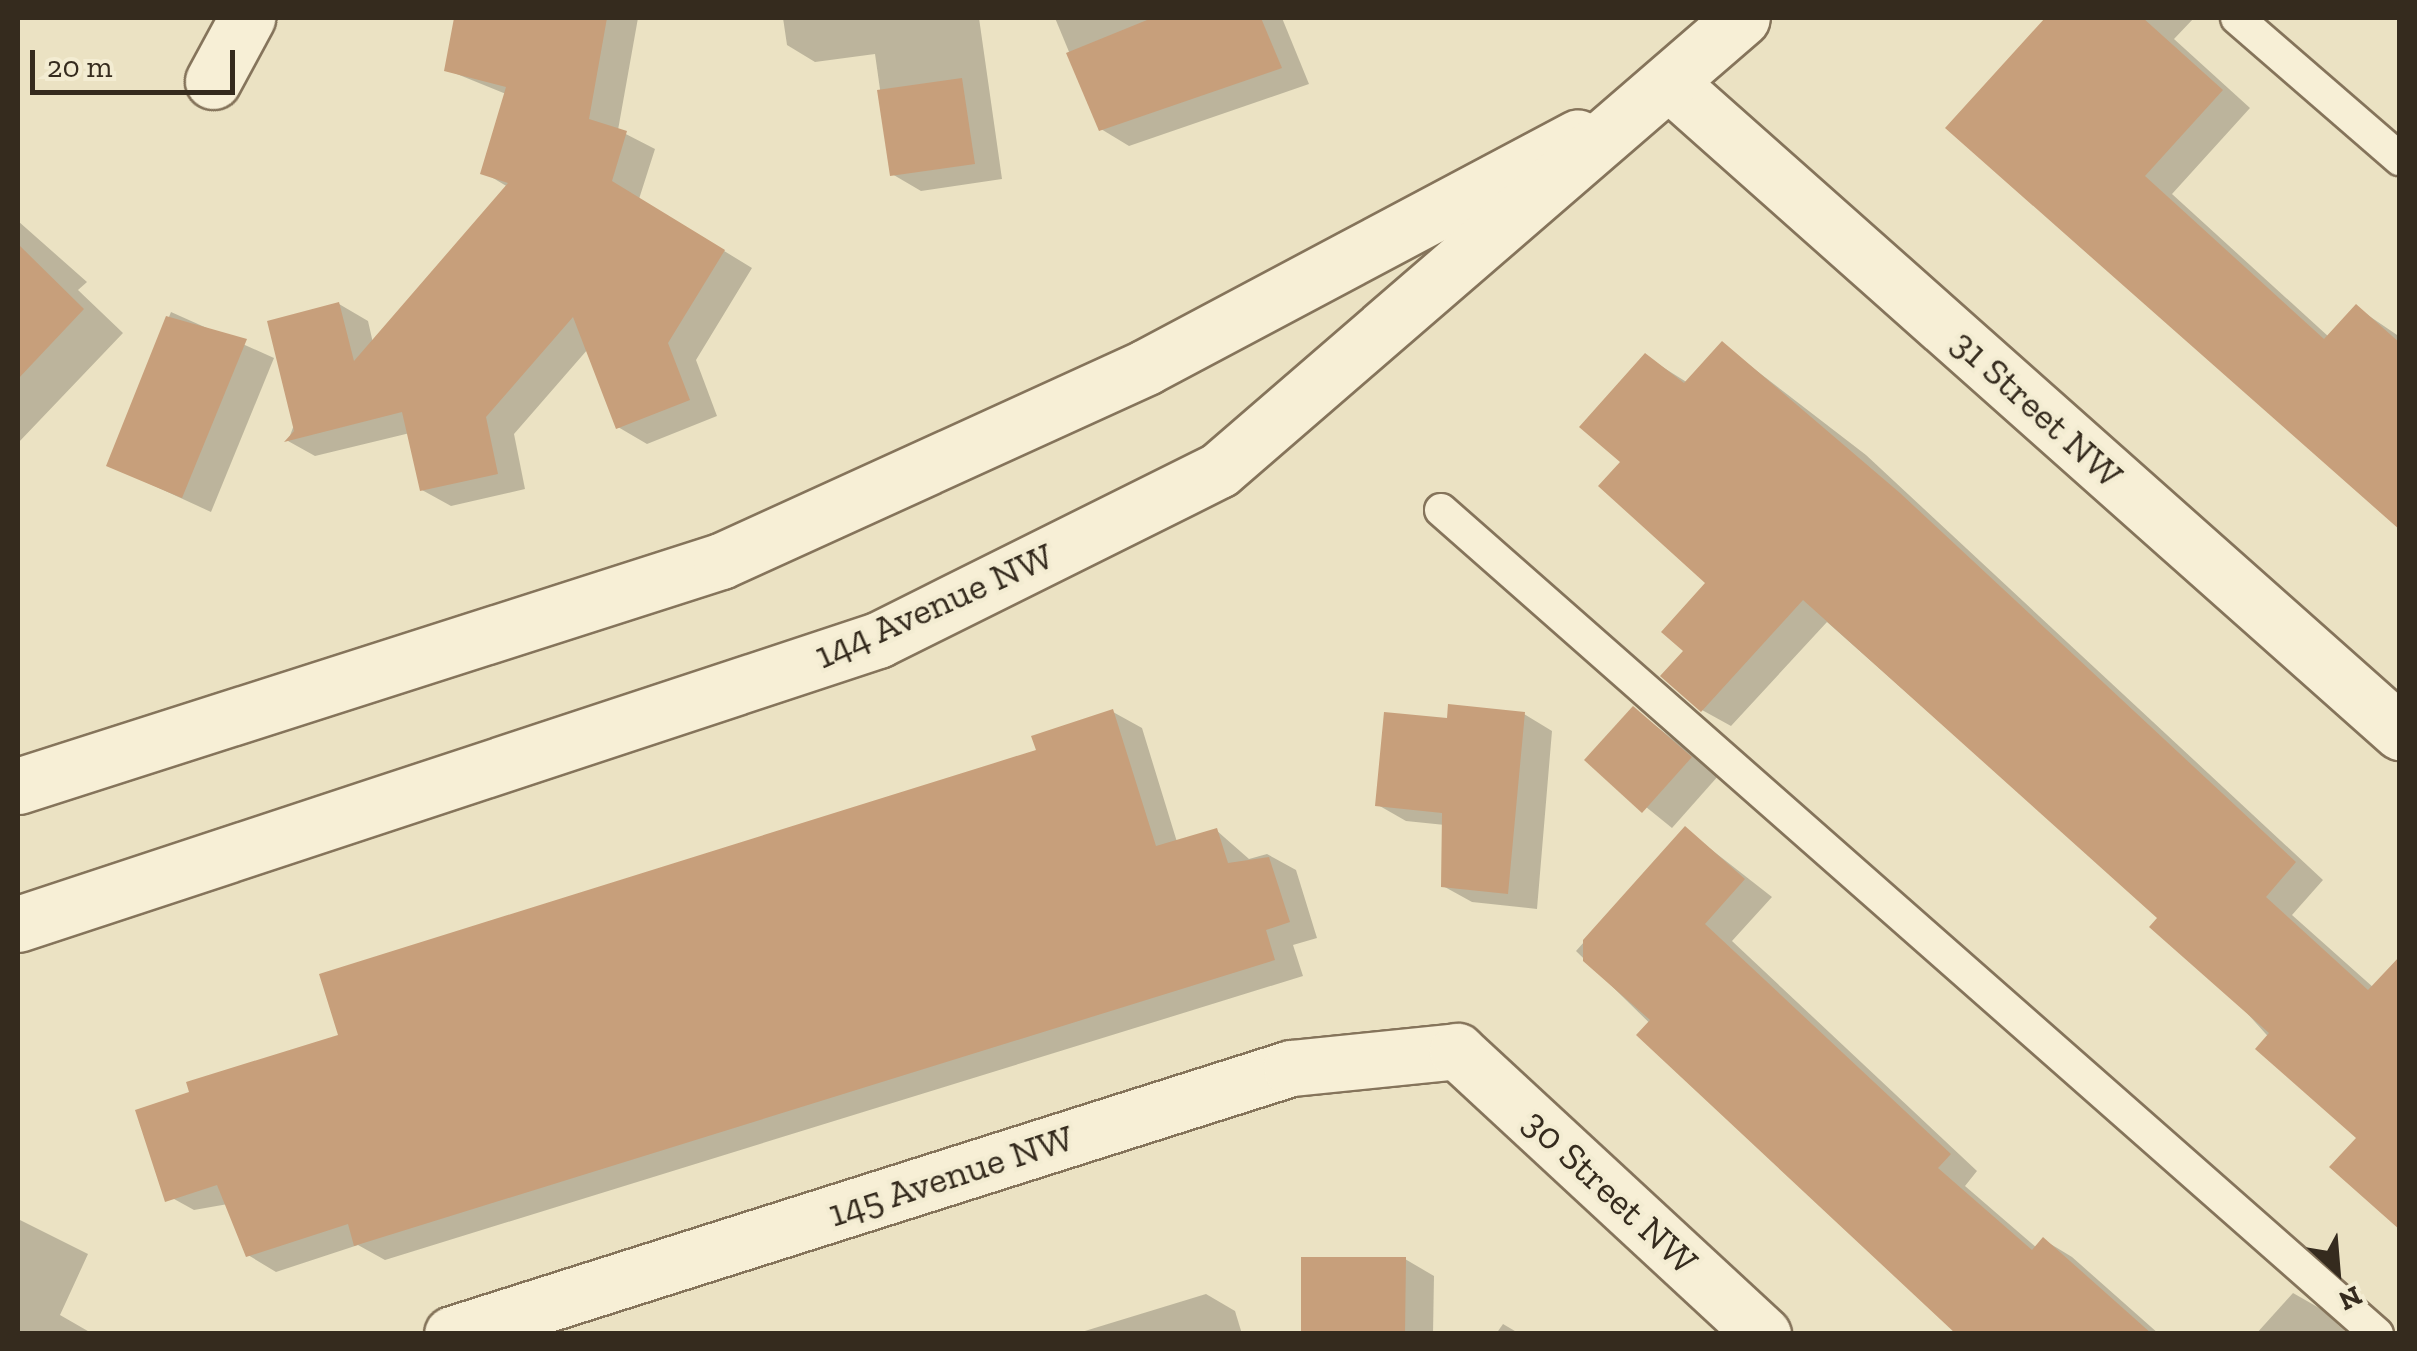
<!DOCTYPE html>
<style>
body{margin:0}
#map{position:relative;width:2417px;height:1351px;overflow:hidden;background:#ebe2c3;font-family:"Zilla Slab",serif}
div>[style]{position:absolute}
.shadow>*{inset:0;background:#0003}
.building>*{inset:0;background:#c79f7b}
.roads{filter:drop-shadow(2px 0 #85745b) drop-shadow(-2px 0 #85745b) drop-shadow(0 2px #85745b) drop-shadow(0 -2px #85745b)}
.service>*{height:32px;margin:-16px;padding:0 16px;transform-origin:16px;border-radius:16px;background:#f7efd6}
.minor>*{height:55px;margin:-27.5px;padding:0 27.5px;transform-origin:27.5px;border-radius:27.5px;background:#f7efd6}
.tertiary>*{height:55px;margin:-27.5px;padding:0 27.5px;transform-origin:27.5px;border-radius:27.5px;background:#f7efd6}
.secondary>*{height:55px;margin:-27.5px;padding:0 27.5px;transform-origin:27.5px;border-radius:27.5px;background:#f7efd6}
span{translate:-50% -50%;white-space:nowrap;text-align:center;line-height:1.15;-webkit-text-stroke:8px #f3ecd2;paint-order:stroke}
.street-label{font-size:38px;color:#352b1e}
.frame{position:absolute;inset:0;border:20px solid #352b1e;pointer-events:none}
.north{position:absolute;left:2287px;top:1221px;width:100px;height:100px;-webkit-text-stroke:8px #f3ecd2;paint-order:stroke;rotate:154deg;font-size:28px;font-weight:700;line-height:40px;text-align:center;color:#352b1e}
.north::after{content:'';display:block;margin:auto;width:35px;height:45px;background:#352b1e;clip-path:polygon(50% 0,100% 100%,50% 72%,0 100%)}
.scale{position:absolute;left:30px;top:50px;width:205px;height:45px;box-sizing:border-box;border:5px solid #352b1e;border-top:0;padding-left:12px;font-size:30px;line-height:35px;white-space:nowrap;color:#352b1e;-webkit-text-stroke:8px #f3ecd2;paint-order:stroke}
</style>
<div id="map">
<div class="shadow">
<i style="clip-path:polygon(456px 18px,638px 18px,618px 130px,655px 149px,639px 199px,752px 268px,696px 360px,717px 416px,647px 444px,618px 427px,588px 349px,514px 434px,525px 489px,451px 506px,422px 490px,410px 433px,315px 456px,288px 441px,339px 304px,368px 321px,373px 343px,508px 187px,483px 172px,506px 94px,447px 70px)"></i>
<i style="clip-path:polygon(783px 18px,979px 18px,1002px 179px,921px 191px,892px 174px,875px 54px,815px 62px,787px 45px)"></i>
<i style="clip-path:polygon(1055px 18px,1282px 18px,1309px 84px,1129px 146px,1101px 129px)"></i>
<i style="clip-path:polygon(2049px 18px,2194px 18px,2174px 39px,2250px 108px,2172px 194px,2329px 337px,2356px 307px,2400px 337px,2400px 524px,1948px 128px)"></i>
<i style="clip-path:polygon(18px 221px,87px 282px,78px 290px,123px 333px,18px 443px)"></i>
<i style="clip-path:polygon(171px 312px,274px 358px,211px 512px,109px 465px)"></i>
<i style="clip-path:polygon(1722px 344px,1866px 455px,2323px 880px,2292px 915px,2374px 988px,2360px 1138px,2161px 918px,1827px 622px,1731px 726px,1702px 710px,1687px 651px,1708px 582px,1623px 462px,1645px 356px,1688px 383px)"></i>
<i style="clip-path:polygon(1634px 709px,1719px 775px,1672px 828px,1588px 760px)"></i>
<i style="clip-path:polygon(1113px 712px,1142px 728px,1177px 842px,1216px 830px,1249px 859px,1267px 854px,1296px 870px,1317px 938px,1293px 945px,1303px 976px,385px 1260px,358px 1245px,276px 1272px,248px 1255px,228px 1204px,194px 1210px,165px 1194px,341px 1036px,1039px 752px)"></i>
<i style="clip-path:polygon(1524px 714px,1552px 731px,1537px 909px,1472px 902px,1443px 886px,1445px 825px,1406px 821px,1378px 805px,1450px 720px)"></i>
<i style="clip-path:polygon(1685px 829px,1772px 897px,1732px 941px,1977px 1171px,1965px 1186px,2037px 1248px,2044px 1240px,2072px 1257px,2159px 1334px,1967px 1334px,1576px 951px)"></i>
<i style="clip-path:polygon(18px 1219px,88px 1254px,60px 1315px,93px 1334px,18px 1334px)"></i>
<i style="clip-path:polygon(1405px 1259px,1434px 1276px,1433px 1334px,1304px 1334px)"></i>
<i style="clip-path:polygon(2293px 1293px,2321px 1309px,2348px 1334px,2256px 1334px)"></i>
<i style="clip-path:polygon(1206px 1294px,1235px 1311px,1242px 1334px,1075px 1334px)"></i>
<i style="clip-path:polygon(1503px 1324px,1520px 1334px,1496px 1334px)"></i>
</div>
<div class="building">
<i style="clip-path:polygon(454px 18px,607px 18px,589px 119px,627px 131px,612px 181px,725px 250px,668px 343px,690px 400px,616px 429px,573px 317px,486px 417px,498px 474px,420px 491px,402px 412px,284px 442px,294px 431px,267px 321px,339px 302px,354px 361px,508px 183px,480px 174px,506px 87px,444px 71px)"></i>
<i style="clip-path:polygon(1152px 18px,1261px 18px,1282px 68px,1099px 131px,1066px 53px)"></i>
<i style="clip-path:polygon(2045px 18px,2143px 18px,2223px 90px,2145px 176px,2324px 339px,2356px 304px,2400px 343px,2400px 530px,1945px 128px)"></i>
<i style="clip-path:polygon(962px 78px,975px 164px,890px 176px,877px 90px)"></i>
<i style="clip-path:polygon(18px 244px,84px 309px,18px 379px)"></i>
<i style="clip-path:polygon(166px 316px,247px 339px,182px 498px,106px 466px)"></i>
<i style="clip-path:polygon(1722px 341px,1900px 493px,2296px 862px,2266px 897px,2368px 990px,2400px 956px,2400px 1230px,2329px 1167px,2356px 1138px,2255px 1049px,2269px 1033px,2149px 927px,2157px 918px,1803px 600px,1701px 712px,1660px 676px,1683px 651px,1661px 632px,1705px 583px,1598px 486px,1620px 462px,1579px 427px,1645px 353px,1684px 383px)"></i>
<i style="clip-path:polygon(1448px 704px,1525px 712px,1508px 894px,1441px 887px,1442px 813px,1375px 806px,1384px 712px,1447px 718px)"></i>
<i style="clip-path:polygon(1633px 706px,1692px 757px,1642px 813px,1584px 760px)"></i>
<i style="clip-path:polygon(1113px 709px,1156px 846px,1217px 828px,1228px 863px,1269px 857px,1290px 922px,1266px 930px,1275px 960px,354px 1246px,348px 1224px,246px 1257px,217px 1185px,165px 1202px,135px 1110px,189px 1092px,186px 1082px,338px 1035px,319px 974px,1036px 750px,1031px 736px)"></i>
<i style="clip-path:polygon(1685px 826px,1745px 879px,1705px 924px,1951px 1154px,1938px 1168px,2032px 1250px,2043px 1237px,2152px 1334px,1956px 1334px,1636px 1035px,1650px 1020px,1583px 961px,1583px 940px)"></i>
<i style="clip-path:polygon(1301px 1257px,1406px 1257px,1405px 1334px,1301px 1334px)"></i>
</div>
<div class="roads">
<div class="service">
<i style="left:2237px;top:18px;width:216px;rotate:40.9deg"></i>
<i style="left:1441px;top:510px;width:1247px;rotate:41.36deg"></i>
</div>
<div class="minor">
<i style="left:213px;top:81px;width:72px;rotate:-61.6deg"></i>
<i style="left:452px;top:1334px;width:880px;rotate:-17.59deg"></i>
<i style="left:1291px;top:1068px;width:167px;rotate:-5.8deg"></i>
<i style="left:1457px;top:1051px;width:417px;rotate:42.8deg"></i>
</div>
<div class="tertiary">
<i style="left:1673px;top:86px;width:973px;rotate:41.62deg"></i>
</div>
<div class="secondary">
<i style="left:18px;top:786px;width:738px;rotate:-17.75deg"></i>
<i style="left:721px;top:561px;width:467px;rotate:-24.5deg"></i>
<i style="left:1146px;top:367px;width:489px;rotate:-28deg"></i>
<i style="left:18px;top:924px;width:906px;rotate:-18.27deg"></i>
<i style="left:878px;top:640px;width:381px;rotate:-26.5deg"></i>
<i style="left:1219px;top:470px;width:691px;rotate:-40.84deg"></i>
</div>
</div>
<div class="street-label">
<span style="left:2037px;top:409px;rotate:42deg">31 Street NW</span>
<span style="left:934px;top:606px;rotate:-24deg">144 Avenue NW</span>
<span style="left:951px;top:1176px;rotate:-18deg">145 Avenue NW</span>
<span style="left:1610px;top:1192px;rotate:43deg">30 Street NW</span>
</div>
<div class="frame"></div>
<div class="north">N</div>
<div class="scale">20 m</div>
</div>
